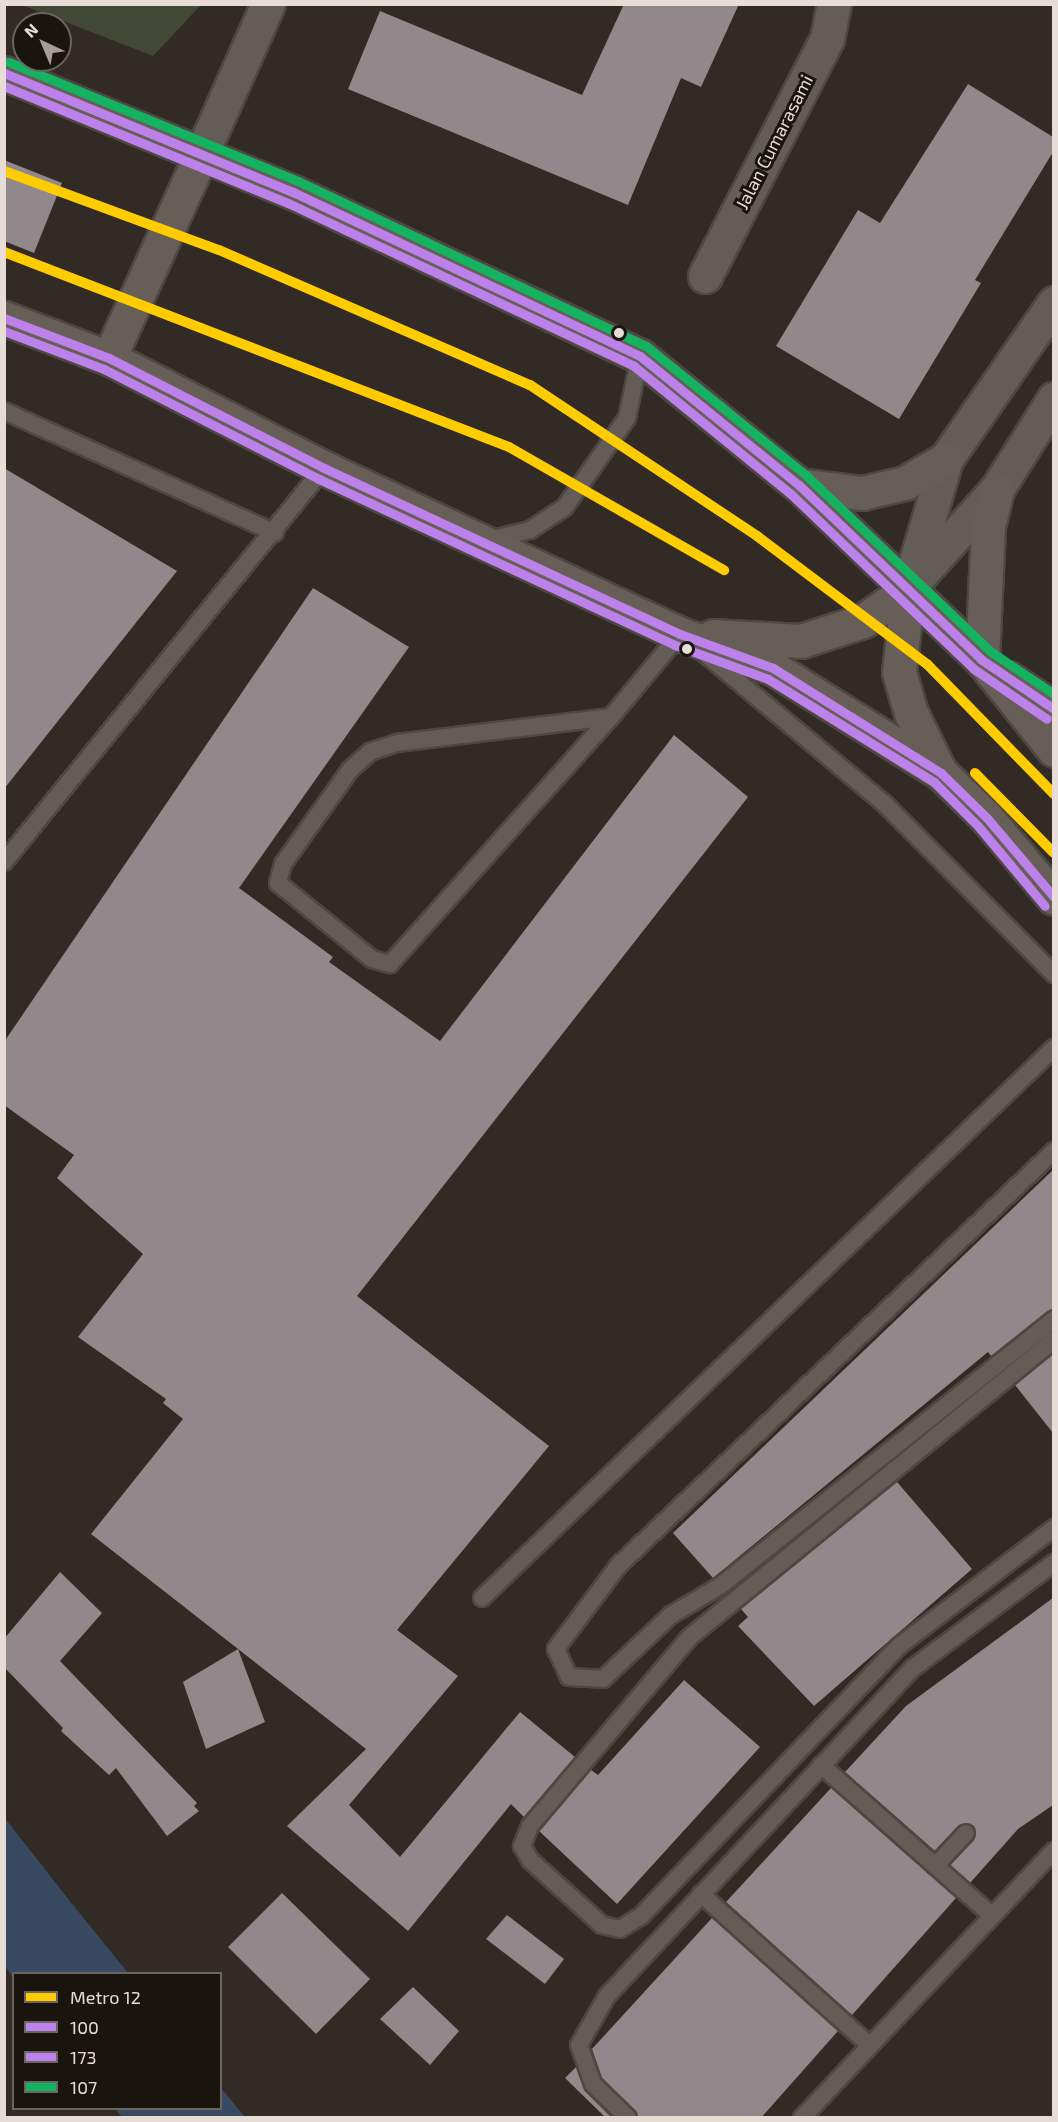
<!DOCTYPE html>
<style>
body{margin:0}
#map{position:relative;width:1058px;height:2122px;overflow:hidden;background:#322a24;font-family:"Exo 2",sans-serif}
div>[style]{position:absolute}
.green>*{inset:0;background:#424836}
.water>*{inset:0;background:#384a61}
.building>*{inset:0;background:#91888b}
.roads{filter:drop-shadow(2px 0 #4e4742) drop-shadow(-2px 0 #4e4742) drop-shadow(0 2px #4e4742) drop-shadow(0 -2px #4e4742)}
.lane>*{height:16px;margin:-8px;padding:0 8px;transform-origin:8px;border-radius:8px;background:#635c57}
.street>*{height:33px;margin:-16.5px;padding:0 16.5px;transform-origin:16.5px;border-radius:16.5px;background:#635c57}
.primary>*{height:33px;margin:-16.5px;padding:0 16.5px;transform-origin:16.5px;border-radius:16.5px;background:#685e58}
.bus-1>*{height:9px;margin:-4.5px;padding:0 4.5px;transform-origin:4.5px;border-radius:4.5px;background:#bd81eb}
.bus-2>*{height:9px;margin:-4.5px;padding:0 4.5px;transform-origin:4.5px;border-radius:4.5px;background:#bd81eb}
.bus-3>*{height:9px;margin:-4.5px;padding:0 4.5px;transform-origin:4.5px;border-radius:4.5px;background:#13b361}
.metro-1>*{height:10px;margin:-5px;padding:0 5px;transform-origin:5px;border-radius:5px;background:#fc0}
.dots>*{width:16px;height:16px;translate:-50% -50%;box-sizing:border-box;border:3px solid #1a140f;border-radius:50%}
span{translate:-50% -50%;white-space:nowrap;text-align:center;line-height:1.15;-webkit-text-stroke:6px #1a140f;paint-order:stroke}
.street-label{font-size:18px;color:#e7ddd6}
.frame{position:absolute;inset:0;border:6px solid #e7ddd6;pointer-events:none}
.legend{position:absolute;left:12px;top:1972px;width:210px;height:138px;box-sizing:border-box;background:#1a140f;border:2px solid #6c645f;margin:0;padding:8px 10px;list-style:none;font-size:18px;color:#e7ddd6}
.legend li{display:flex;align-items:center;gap:12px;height:30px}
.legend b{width:30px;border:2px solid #6c645f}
.north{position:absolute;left:12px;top:12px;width:60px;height:60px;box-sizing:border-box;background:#1a140f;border:2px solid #6c645f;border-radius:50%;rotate:316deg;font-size:16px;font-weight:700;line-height:24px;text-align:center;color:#e7ddd6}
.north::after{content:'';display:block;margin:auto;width:21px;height:27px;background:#a89e98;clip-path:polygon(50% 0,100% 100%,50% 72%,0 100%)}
</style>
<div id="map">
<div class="green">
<i style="clip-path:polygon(22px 5px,201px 5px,153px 56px)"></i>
</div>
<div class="water">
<i style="clip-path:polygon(4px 1817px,69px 1900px,128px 1973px,14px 1974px,13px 1978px,5px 1966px)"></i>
<i style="clip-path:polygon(221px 2088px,245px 2117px,122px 2117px,115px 2109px,220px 2108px)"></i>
</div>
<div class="building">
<i style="clip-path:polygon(624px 4px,739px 4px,701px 87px,681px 78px,628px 205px,348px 89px,380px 11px,582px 95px)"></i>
<i style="clip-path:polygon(968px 84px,1053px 137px,1053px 152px,975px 280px,981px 283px,899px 419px,776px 346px,858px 210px,880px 223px)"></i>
<i style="clip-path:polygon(4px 160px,62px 183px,34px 253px,4px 241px)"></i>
<i style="clip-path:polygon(4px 468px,177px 571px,4px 789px)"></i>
<i style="clip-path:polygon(313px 588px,409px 647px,239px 888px,333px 957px,329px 962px,440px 1041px,674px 735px,748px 797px,357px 1296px,549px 1446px,397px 1630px,458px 1676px,349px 1805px,400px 1857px,520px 1712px,575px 1757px,524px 1817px,511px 1804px,408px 1931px,287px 1826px,366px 1749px,91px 1534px,183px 1419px,163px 1403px,166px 1399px,78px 1337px,143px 1254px,57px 1178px,74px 1155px,4px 1105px,4px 1042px)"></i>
<i style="clip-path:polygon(1053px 1170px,1053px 1309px,991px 1356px,988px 1352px,713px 1578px,673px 1533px)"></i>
<i style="clip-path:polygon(1053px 1354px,1053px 1433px,1015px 1385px)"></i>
<i style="clip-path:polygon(897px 1482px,972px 1569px,814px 1706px,738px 1626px,748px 1617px,741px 1609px)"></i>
<i style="clip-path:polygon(60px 1572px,102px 1613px,60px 1661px,197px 1803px,194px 1806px,199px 1811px,167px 1836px,116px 1768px,109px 1775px,61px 1731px,63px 1728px,4px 1667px,4px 1639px)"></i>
<i style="clip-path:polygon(1053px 1598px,1053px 1805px,1018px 1829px,970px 1883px,950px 1865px,974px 1840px,973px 1825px,959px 1825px,935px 1851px,845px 1772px,906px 1706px)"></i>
<i style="clip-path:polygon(238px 1649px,265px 1722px,206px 1749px,183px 1682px)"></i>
<i style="clip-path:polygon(684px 1680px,760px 1747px,617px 1904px,539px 1831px,591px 1770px,598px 1775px)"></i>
<i style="clip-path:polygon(831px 1788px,956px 1898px,852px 2015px,726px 1902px)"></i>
<i style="clip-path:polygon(282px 1893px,370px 1979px,316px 2034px,228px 1947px)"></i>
<i style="clip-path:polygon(507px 1915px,564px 1959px,545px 1984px,486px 1939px)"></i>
<i style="clip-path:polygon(712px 1918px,838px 2031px,761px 2118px,638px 2118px,602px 2078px,592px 2049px)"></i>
<i style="clip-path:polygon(413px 1987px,459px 2031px,430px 2065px,380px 2019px)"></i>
<i style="clip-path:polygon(576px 2067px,585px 2091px,612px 2118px,606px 2118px,565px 2078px)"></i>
</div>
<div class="roads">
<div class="lane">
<i style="left:4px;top:411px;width:297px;rotate:24.2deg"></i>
<i style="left:488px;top:540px;width:43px;rotate:-13.4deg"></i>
<i style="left:530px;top:530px;width:42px;rotate:-33.3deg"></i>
<i style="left:565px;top:507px;width:108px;rotate:-55.1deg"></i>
<i style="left:627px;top:418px;width:63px;rotate:-78.2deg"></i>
<i style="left:703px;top:652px;width:237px;rotate:39.9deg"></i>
<i style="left:885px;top:804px;width:240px;rotate:45.2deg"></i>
<i style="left:611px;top:717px;width:216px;rotate:173.1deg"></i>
<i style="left:397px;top:743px;width:28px;rotate:162deg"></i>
<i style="left:370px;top:752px;width:27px;rotate:138deg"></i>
<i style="left:350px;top:770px;width:115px;rotate:125.5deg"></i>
<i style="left:283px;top:864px;width:20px;rotate:105deg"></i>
<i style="left:278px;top:883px;width:121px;rotate:39deg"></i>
<i style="left:372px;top:959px;width:19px;rotate:16deg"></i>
<i style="left:390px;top:964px;width:331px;rotate:-48.2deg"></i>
<i style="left:611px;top:717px;width:108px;rotate:-50.3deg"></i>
<i style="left:680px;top:634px;width:3px;rotate:45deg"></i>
<i style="left:4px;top:862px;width:508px;rotate:-50.92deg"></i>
<i style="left:1054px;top:1151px;width:602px;rotate:136.41deg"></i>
<i style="left:618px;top:1566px;width:104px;rotate:126.8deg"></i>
<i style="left:556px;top:1649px;width:31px;rotate:65deg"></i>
<i style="left:569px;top:1677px;width:34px;rotate:3deg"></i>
<i style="left:603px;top:1679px;width:93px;rotate:-43.3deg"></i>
<i style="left:671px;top:1615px;width:57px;rotate:-30.6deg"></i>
<i style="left:720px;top:1586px;width:428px;rotate:-38.6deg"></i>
<i style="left:1054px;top:1340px;width:471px;rotate:140.8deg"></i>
<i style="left:689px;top:1638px;width:246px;rotate:130.2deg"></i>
<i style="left:530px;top:1826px;width:22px;rotate:112deg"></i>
<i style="left:522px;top:1846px;width:16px;rotate:60deg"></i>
<i style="left:530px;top:1860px;width:97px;rotate:42.1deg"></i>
<i style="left:602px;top:1925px;width:18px;rotate:13deg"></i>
<i style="left:620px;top:1929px;width:26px;rotate:-32deg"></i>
<i style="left:642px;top:1915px;width:372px;rotate:-46.3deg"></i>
<i style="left:899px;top:1646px;width:195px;rotate:-37.3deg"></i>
<i style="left:482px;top:1598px;width:794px;rotate:-43.88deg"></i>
<i style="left:821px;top:1765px;width:225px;rotate:41.4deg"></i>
<i style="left:935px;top:1866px;width:45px;rotate:-46.8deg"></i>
<i style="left:701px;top:1894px;width:226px;rotate:41.9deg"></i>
<i style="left:628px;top:2118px;width:49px;rotate:-135.8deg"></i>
<i style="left:593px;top:2084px;width:41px;rotate:-109.7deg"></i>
<i style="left:579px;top:2045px;width:56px;rotate:-60.3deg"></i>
<i style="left:607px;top:1996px;width:449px;rotate:-47deg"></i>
<i style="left:913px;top:1668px;width:176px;rotate:-36.7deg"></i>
<i style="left:802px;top:2118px;width:367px;rotate:-46.7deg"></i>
</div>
<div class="street">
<i style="left:201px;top:155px;width:165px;rotate:-66.1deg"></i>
<i style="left:705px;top:276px;width:267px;rotate:-62.8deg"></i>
<i style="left:827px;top:39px;width:36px;rotate:-79deg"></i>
<i style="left:909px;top:587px;width:132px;rotate:-48.1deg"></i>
<i style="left:997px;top:489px;width:107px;rotate:-57.7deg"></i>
<i style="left:908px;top:589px;width:135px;rotate:-73.7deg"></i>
<i style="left:946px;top:459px;width:190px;rotate:-55.3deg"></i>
</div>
<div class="primary">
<i style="left:4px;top:73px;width:313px;rotate:22.4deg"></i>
<i style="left:293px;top:192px;width:384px;rotate:25.3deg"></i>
<i style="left:640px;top:356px;width:205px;rotate:39.1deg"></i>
<i style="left:799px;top:485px;width:253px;rotate:43.7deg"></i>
<i style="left:982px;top:660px;width:115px;rotate:51.3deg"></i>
<i style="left:4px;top:318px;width:112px;rotate:20.9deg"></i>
<i style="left:109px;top:358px;width:242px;rotate:27.1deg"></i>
<i style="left:324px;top:468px;width:393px;rotate:25deg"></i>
<i style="left:680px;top:634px;width:99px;rotate:20.1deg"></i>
<i style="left:773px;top:668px;width:198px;rotate:32deg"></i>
<i style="left:941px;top:773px;width:64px;rotate:44.4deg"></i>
<i style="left:987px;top:818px;width:104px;rotate:50.1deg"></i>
<i style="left:109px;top:358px;width:223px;rotate:-65.6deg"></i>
<i style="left:799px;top:485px;width:64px;rotate:7.2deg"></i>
<i style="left:862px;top:493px;width:44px;rotate:-13.1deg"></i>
<i style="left:905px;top:483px;width:48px;rotate:-30.3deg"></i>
<i style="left:908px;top:589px;width:83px;rotate:96.2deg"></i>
<i style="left:899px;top:672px;width:43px;rotate:73.7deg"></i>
<i style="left:911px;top:713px;width:66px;rotate:63.8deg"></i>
<i style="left:713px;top:636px;width:88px;rotate:3.3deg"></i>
<i style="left:801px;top:641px;width:65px;rotate:-17.9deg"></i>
<i style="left:863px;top:621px;width:55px;rotate:-35.4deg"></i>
<i style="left:982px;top:660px;width:134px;rotate:-87.4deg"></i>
<i style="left:988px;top:526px;width:38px;rotate:-76deg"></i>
<i style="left:1008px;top:678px;width:55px;rotate:34deg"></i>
</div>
</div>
<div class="bus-1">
<i style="left:4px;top:73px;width:313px;rotate:22.4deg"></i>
<i style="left:293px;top:192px;width:384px;rotate:25.3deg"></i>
<i style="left:640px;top:356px;width:205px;rotate:39.1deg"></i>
<i style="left:799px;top:485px;width:253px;rotate:43.7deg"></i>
<i style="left:982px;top:660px;width:87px;rotate:34.2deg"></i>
<i style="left:4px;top:318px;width:112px;rotate:20.9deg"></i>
<i style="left:109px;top:358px;width:242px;rotate:27.1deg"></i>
<i style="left:324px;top:468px;width:393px;rotate:25deg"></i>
<i style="left:680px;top:634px;width:99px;rotate:20.1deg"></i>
<i style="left:773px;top:668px;width:198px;rotate:32deg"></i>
<i style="left:941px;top:773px;width:64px;rotate:44.4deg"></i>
<i style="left:987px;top:818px;width:104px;rotate:49.7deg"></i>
</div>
<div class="bus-2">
<i style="left:4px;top:86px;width:307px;rotate:22.4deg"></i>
<i style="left:288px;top:203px;width:382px;rotate:25.2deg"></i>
<i style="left:634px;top:366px;width:203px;rotate:39.2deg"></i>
<i style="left:791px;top:494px;width:253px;rotate:43.7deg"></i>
<i style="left:974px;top:669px;width:88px;rotate:34.4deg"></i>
<i style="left:4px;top:331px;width:107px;rotate:20.8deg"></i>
<i style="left:104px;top:369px;width:242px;rotate:27.1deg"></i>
<i style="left:319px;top:479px;width:393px;rotate:25deg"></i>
<i style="left:675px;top:645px;width:99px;rotate:20.1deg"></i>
<i style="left:768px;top:679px;width:195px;rotate:31.8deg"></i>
<i style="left:934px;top:782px;width:62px;rotate:45deg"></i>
<i style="left:978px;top:826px;width:104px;rotate:50.1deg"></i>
</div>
<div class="bus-3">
<i style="left:9px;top:62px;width:313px;rotate:22.4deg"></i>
<i style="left:298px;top:181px;width:385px;rotate:25.4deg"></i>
<i style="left:646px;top:346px;width:207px;rotate:38.9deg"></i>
<i style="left:807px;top:476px;width:253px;rotate:43.7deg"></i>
<i style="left:990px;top:651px;width:77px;rotate:33.9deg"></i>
</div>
<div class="metro-1">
<i style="left:4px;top:171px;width:229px;rotate:20.2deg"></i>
<i style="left:219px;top:250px;width:339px;rotate:23.5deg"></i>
<i style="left:530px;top:385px;width:273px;rotate:33.6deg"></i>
<i style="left:757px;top:536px;width:213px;rotate:37deg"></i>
<i style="left:927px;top:664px;width:182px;rotate:45.7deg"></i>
<i style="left:4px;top:252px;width:541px;rotate:21.11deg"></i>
<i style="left:509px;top:447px;width:248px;rotate:29.8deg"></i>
<i style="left:975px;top:773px;width:112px;rotate:45.4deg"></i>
</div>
<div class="dots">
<i style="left:619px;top:333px;background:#e7ddd6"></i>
<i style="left:687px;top:649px;background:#e7ddd6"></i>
</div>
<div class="street-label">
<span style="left:774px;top:142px;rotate:-63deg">Jalan Cumarasami</span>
</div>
<div class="frame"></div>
<ul class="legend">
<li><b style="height:8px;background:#fc0"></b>Metro 12</li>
<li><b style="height:8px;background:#bd81eb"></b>100</li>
<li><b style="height:8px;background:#bd81eb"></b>173</li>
<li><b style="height:8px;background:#13b361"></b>107</li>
</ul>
<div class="north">N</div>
</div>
